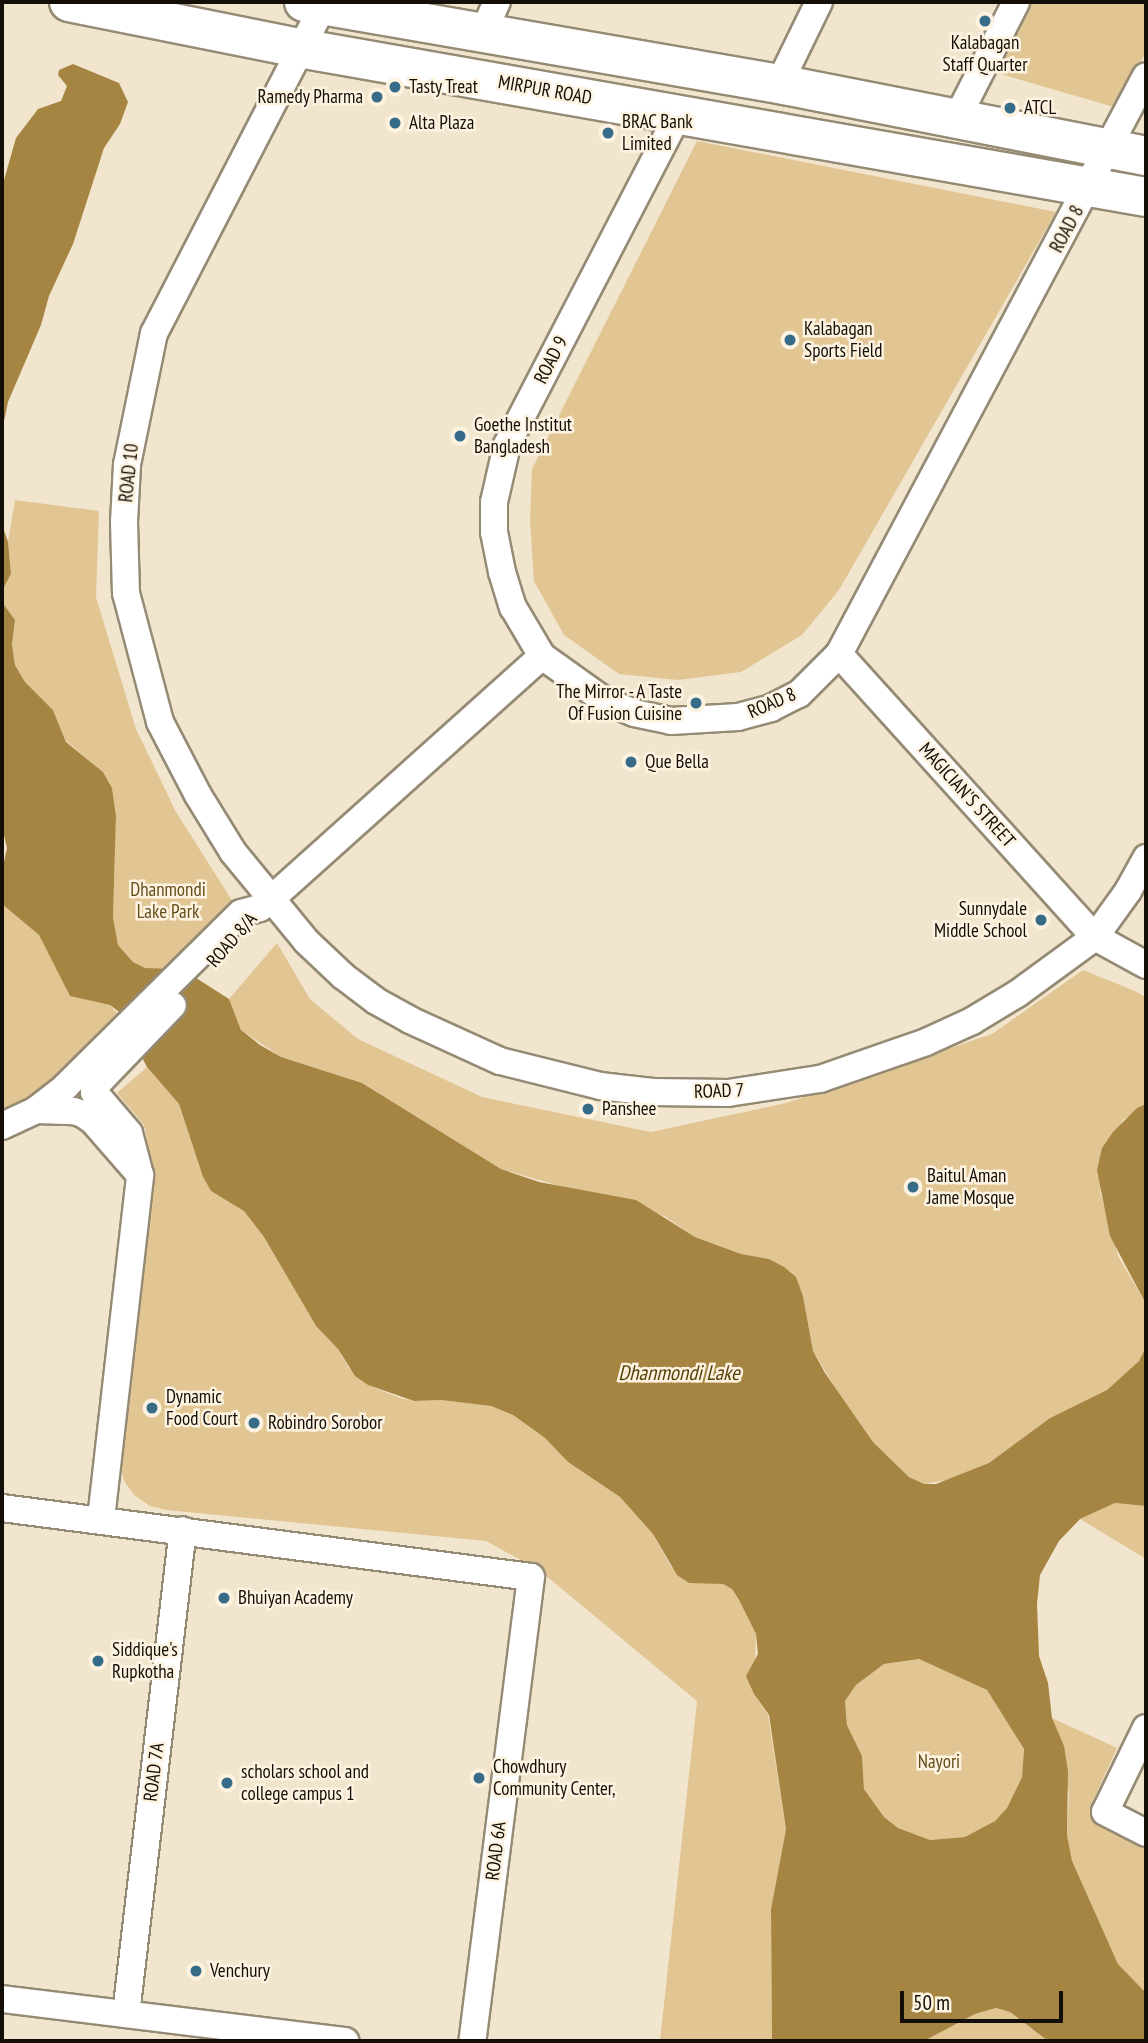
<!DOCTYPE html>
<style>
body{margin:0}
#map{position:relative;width:1148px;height:2043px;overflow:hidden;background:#f2e5ce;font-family:"PT Sans Narrow",sans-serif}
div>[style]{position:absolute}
.green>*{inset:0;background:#e1c694}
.water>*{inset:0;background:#a68543}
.roads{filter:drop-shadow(2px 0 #958a74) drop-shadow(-2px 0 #958a74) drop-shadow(0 2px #958a74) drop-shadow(0 -2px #958a74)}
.minor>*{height:26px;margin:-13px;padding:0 13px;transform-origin:13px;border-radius:13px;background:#fff}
.highway>*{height:38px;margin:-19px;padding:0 19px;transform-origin:19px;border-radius:19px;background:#fff}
.dots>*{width:19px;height:19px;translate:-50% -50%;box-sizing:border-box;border:4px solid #fdf3e0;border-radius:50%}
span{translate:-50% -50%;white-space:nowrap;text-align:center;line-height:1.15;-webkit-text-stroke:5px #fdf3e0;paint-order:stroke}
.poi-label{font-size:19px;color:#130e07}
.left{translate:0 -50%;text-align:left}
.right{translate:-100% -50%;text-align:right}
.street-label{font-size:19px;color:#130e07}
.park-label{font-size:19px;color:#654d1a}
.water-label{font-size:21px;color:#563f08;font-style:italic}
.frame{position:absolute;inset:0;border:4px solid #130e07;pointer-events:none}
.scale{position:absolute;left:900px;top:1991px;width:163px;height:32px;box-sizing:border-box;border:4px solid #130e07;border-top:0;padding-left:9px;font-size:21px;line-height:24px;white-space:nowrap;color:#130e07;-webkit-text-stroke:5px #fdf3e0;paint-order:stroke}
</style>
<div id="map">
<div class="green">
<i style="clip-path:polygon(1031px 2px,1146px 2px,1146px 52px,1117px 108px,994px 72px)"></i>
<i style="clip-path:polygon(697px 141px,1056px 212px,839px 590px,802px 635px,741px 672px,678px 680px,619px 674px,564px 635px,534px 581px,530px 520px,532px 469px)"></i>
<i style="clip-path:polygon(15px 500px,99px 511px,96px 597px,136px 729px,176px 812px,235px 905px,170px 969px,145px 968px,133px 962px,118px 945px,113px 917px,116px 816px,112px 788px,103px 772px,66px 741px,53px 710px,25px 682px,15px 665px,12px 646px,15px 620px,2px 602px,2px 591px,11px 574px,8px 542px)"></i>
<i style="clip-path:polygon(2px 904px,39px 935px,70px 995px,110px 1005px,126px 1023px,46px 1096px,2px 1113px)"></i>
<i style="clip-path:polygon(277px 943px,310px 999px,358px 1039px,482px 1097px,651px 1132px,786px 1103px,992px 1034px,1083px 970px,1135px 991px,1146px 997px,1146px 1104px,1122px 1121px,1100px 1192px,1118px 1256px,1146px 1304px,1146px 1347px,1139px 1361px,1107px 1390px,1050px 1418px,989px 1463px,953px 1479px,924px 1484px,909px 1477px,873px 1442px,840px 1396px,813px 1351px,803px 1296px,796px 1278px,769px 1259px,741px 1254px,695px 1237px,664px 1216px,501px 1169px,362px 1083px,281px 1057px,241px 1030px,229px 999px)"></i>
<i style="clip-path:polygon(147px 1067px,179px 1104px,203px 1177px,211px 1191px,244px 1210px,264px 1237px,316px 1326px,338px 1349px,348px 1367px,368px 1385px,400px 1398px,414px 1401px,441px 1400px,491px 1406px,513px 1415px,545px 1438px,568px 1462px,620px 1497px,653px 1534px,671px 1567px,706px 1582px,723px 1584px,732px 1589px,739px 1600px,756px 1634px,754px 1694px,768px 1715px,786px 1829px,771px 1909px,772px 2041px,660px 2041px,697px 1701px,539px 1570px,486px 1541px,166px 1510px,150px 1506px,134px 1495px,124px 1481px,120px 1463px,148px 1145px,144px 1125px,117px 1093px)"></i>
<i style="clip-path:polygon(1115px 1503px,1146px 1506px,1146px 1559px,1080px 1519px)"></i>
<i style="clip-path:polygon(919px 1659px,987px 1690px,1024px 1749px,1022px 1777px,1007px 1808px,995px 1821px,965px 1837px,930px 1840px,898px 1828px,884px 1817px,864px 1789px,862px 1756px,847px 1725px,845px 1701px,856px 1685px,884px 1664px)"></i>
<i style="clip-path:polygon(1052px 1718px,1117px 1748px,1091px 1805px,1146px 1833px,1146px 1993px,1118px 1964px,1072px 1862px,1067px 1835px,1069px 1795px)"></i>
<i style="clip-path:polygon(996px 2008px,1010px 2012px,1048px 2041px,924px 2041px,975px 2014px)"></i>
</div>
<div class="water">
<i style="clip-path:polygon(73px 64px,119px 83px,128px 102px,120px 124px,104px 148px,73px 244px,49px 296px,41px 325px,8px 402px,2px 431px,2px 187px,16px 138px,38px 109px,61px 101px,67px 86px,58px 75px,59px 70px)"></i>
<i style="clip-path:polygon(2px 524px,8px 542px,11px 574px,2px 591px)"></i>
<i style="clip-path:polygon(evenodd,2px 602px,15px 620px,12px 645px,15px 665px,25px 682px,53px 710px,66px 742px,103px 772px,112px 788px,116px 816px,113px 917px,118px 945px,133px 962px,145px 968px,182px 969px,229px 999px,241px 1030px,260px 1045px,281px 1057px,362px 1083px,501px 1169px,539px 1182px,636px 1200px,695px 1237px,741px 1254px,769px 1259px,784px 1267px,796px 1277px,803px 1296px,813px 1351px,825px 1373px,873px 1442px,909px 1477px,924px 1484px,936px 1484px,989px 1463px,1050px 1418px,1107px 1390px,1139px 1361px,1146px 1347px,1146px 1506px,1115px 1503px,1080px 1519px,1059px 1541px,1040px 1575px,1037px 1604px,1039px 1656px,1048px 1683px,1052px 1718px,1064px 1746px,1068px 1771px,1067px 1835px,1072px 1861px,1118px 1964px,1146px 1993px,1146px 2041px,1048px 2041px,1010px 2012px,996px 2008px,975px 2014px,924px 2041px,772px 2041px,771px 1909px,786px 1829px,769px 1715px,754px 1694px,746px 1676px,758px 1654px,756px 1634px,739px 1600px,732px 1589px,723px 1584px,689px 1583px,677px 1575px,653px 1534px,620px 1497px,568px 1462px,545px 1438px,513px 1415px,491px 1406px,441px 1400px,414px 1401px,368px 1385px,355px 1376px,338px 1349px,316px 1326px,264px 1237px,244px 1211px,211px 1191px,203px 1177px,179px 1104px,147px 1067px,118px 1011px,110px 1005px,70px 996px,39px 935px,2px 904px,2px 871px,7px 848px,2px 826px,2px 602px,919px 1659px,987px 1690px,1024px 1749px,1022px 1777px,1007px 1808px,995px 1821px,965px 1837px,930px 1840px,898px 1828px,884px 1817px,864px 1789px,862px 1756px,847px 1725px,845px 1701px,856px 1685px,884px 1664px,919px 1659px)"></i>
<i style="clip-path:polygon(1146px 1104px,1146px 1304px,1110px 1236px,1097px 1170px,1102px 1148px,1113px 1132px,1137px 1108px)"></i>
</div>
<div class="roads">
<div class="minor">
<i style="left:325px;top:2px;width:373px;rotate:117.3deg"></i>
<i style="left:154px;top:333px;width:135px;rotate:101.6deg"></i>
<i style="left:127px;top:465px;width:57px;rotate:93deg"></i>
<i style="left:124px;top:522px;width:71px;rotate:88.4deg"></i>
<i style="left:126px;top:593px;width:133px;rotate:75.2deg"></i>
<i style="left:160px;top:722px;width:82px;rotate:62.5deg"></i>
<i style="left:198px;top:795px;width:67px;rotate:58.4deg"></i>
<i style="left:233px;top:852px;width:115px;rotate:50.6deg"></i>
<i style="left:306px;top:941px;width:51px;rotate:43.4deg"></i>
<i style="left:343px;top:976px;width:41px;rotate:37.1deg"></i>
<i style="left:376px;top:1001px;width:39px;rotate:29deg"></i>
<i style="left:410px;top:1020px;width:99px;rotate:24.5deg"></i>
<i style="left:500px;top:1061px;width:103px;rotate:14deg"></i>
<i style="left:600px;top:1086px;width:53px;rotate:6.5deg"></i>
<i style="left:653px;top:1092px;width:75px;rotate:0.8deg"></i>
<i style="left:728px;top:1093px;width:93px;rotate:-8.7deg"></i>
<i style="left:820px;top:1079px;width:112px;rotate:-19.2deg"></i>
<i style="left:926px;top:1042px;width:51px;rotate:-24.5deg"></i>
<i style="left:972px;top:1021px;width:52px;rotate:-31deg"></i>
<i style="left:1017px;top:994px;width:97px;rotate:-36.2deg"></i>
<i style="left:1095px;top:937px;width:57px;rotate:-54.3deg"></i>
<i style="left:1128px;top:891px;width:38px;rotate:-61deg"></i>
<i style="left:483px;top:33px;width:34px;rotate:-66deg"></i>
<i style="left:779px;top:84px;width:91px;rotate:-64deg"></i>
<i style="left:679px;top:113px;width:374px;rotate:117.4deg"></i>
<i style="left:507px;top:445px;width:58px;rotate:102.8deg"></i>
<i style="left:494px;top:502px;width:30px;rotate:90deg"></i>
<i style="left:494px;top:532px;width:41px;rotate:78.7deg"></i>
<i style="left:502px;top:572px;width:37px;rotate:73deg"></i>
<i style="left:513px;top:607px;width:57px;rotate:59.4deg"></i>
<i style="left:542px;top:656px;width:77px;rotate:35.5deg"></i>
<i style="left:605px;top:701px;width:31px;rotate:22deg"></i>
<i style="left:634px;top:713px;width:38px;rotate:12deg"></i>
<i style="left:671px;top:721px;width:67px;rotate:-3.4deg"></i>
<i style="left:738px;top:717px;width:34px;rotate:-15deg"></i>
<i style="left:771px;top:708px;width:31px;rotate:-27deg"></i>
<i style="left:799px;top:694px;width:57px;rotate:-45deg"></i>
<i style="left:839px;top:654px;width:654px;rotate:-62.03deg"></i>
<i style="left:956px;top:120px;width:132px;rotate:-63deg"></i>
<i style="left:839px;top:654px;width:382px;rotate:47.9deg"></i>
<i style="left:1095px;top:937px;width:58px;rotate:28.8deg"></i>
<i style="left:36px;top:1110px;width:38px;rotate:2deg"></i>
<i style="left:74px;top:1111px;width:9px;rotate:18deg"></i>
<i style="left:83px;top:1114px;width:12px;rotate:35deg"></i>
<i style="left:93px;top:1121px;width:72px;rotate:49deg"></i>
<i style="left:2px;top:1126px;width:38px;rotate:-25deg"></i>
<i style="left:36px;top:1110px;width:37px;rotate:-38deg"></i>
<i style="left:65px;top:1087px;width:247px;rotate:-44.7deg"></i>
<i style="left:241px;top:913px;width:20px;rotate:-15deg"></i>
<i style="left:260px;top:908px;width:13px;rotate:-39deg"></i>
<i style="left:270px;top:900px;width:365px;rotate:-41.9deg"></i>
<i style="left:2px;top:1508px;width:533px;rotate:7.43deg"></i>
<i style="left:531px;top:1577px;width:468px;rotate:97.2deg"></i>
<i style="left:101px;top:1519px;width:346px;rotate:-83.5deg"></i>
<i style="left:140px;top:1175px;width:43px;rotate:-104.7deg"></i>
<i style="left:129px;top:1133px;width:54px;rotate:-130.5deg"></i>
<i style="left:94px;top:1092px;width:6px;rotate:-81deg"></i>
<i style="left:95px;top:1086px;width:112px;rotate:-46.1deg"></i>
<i style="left:1146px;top:1728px;width:93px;rotate:116deg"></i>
<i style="left:1105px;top:1812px;width:46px;rotate:27.1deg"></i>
<i style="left:2px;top:1999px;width:346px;rotate:7deg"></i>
<i style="left:126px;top:2014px;width:487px;rotate:-83.3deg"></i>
</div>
<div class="highway">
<i style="left:69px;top:2px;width:235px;rotate:11.3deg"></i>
<i style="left:299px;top:48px;width:860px;rotate:9.98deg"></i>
<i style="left:304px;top:2px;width:482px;rotate:9.8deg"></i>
<i style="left:779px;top:84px;width:374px;rotate:11.1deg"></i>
</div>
</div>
<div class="dots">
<i style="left:985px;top:21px;background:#366c88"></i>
<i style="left:395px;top:87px;background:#366c88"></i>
<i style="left:377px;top:97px;background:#366c88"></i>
<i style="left:1010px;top:108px;background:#366c88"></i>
<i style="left:395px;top:123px;background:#366c88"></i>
<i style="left:608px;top:133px;background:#366c88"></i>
<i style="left:790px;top:340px;background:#366c88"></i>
<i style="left:460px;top:436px;background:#366c88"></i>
<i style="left:696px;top:703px;background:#366c88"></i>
<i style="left:631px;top:762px;background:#366c88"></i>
<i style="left:1041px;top:920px;background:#366c88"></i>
<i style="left:588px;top:1109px;background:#366c88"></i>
<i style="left:913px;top:1187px;background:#366c88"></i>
<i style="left:152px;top:1408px;background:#366c88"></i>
<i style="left:254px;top:1423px;background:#366c88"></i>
<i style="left:224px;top:1598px;background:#366c88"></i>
<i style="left:98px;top:1661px;background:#366c88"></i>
<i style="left:479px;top:1778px;background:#366c88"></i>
<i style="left:227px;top:1783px;background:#366c88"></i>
<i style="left:196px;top:1971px;background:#366c88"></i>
</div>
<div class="poi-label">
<span style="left:985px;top:54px">Kalabagan<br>Staff Quarter</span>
<span class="left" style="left:409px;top:87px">Tasty Treat</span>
<span class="right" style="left:363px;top:97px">Ramedy Pharma</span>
<span class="left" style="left:1024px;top:108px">ATCL</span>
<span class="left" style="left:622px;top:133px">BRAC Bank<br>Limited</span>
<span class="left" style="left:409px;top:123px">Alta Plaza</span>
<span class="left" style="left:804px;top:340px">Kalabagan<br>Sports Field</span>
<span class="left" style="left:474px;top:436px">Goethe Institut<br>Bangladesh</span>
<span class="right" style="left:682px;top:703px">The Mirror - A Taste<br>Of Fusion Cuisine</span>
<span class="left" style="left:645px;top:762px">Que Bella</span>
<span class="right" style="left:1027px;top:920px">Sunnydale<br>Middle School</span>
<span class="left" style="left:602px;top:1109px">Panshee</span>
<span class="left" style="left:927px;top:1187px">Baitul Aman<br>Jame Mosque</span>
<span class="left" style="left:166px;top:1408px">Dynamic<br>Food Court</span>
<span class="left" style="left:268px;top:1423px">Robindro Sorobor</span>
<span class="left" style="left:238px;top:1598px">Bhuiyan Academy</span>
<span class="left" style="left:112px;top:1661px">Siddique's<br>Rupkotha</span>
<span class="left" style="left:493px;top:1778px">Chowdhury<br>Community Center,</span>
<span class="left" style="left:241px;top:1783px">scholars school and<br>college campus 1</span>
<span class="left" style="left:210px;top:1971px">Venchury</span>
</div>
<div class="street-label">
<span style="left:545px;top:90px;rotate:10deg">MIRPUR ROAD</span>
<span style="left:1067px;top:229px;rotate:-62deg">ROAD 8</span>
<span style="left:551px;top:360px;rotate:-63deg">ROAD 9</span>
<span style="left:129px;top:473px;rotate:-84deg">ROAD 10</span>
<span style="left:772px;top:703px;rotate:-23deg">ROAD 8</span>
<span style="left:967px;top:795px;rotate:48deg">MAGICIAN'S STREET</span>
<span style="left:232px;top:940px;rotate:-49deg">ROAD 8/A</span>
<span style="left:719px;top:1091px;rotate:-2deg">ROAD 7</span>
<span style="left:154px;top:1772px;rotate:-83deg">ROAD 7A</span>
<span style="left:496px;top:1851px;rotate:-83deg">ROAD 6A</span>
</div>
<div class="park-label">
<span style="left:168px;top:901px">Dhanmondi<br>Lake Park</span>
<span style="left:939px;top:1762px">Nayori</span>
</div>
<div class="water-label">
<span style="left:679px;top:1373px">Dhanmondi Lake</span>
</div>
<div class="frame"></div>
<div class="scale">50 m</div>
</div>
